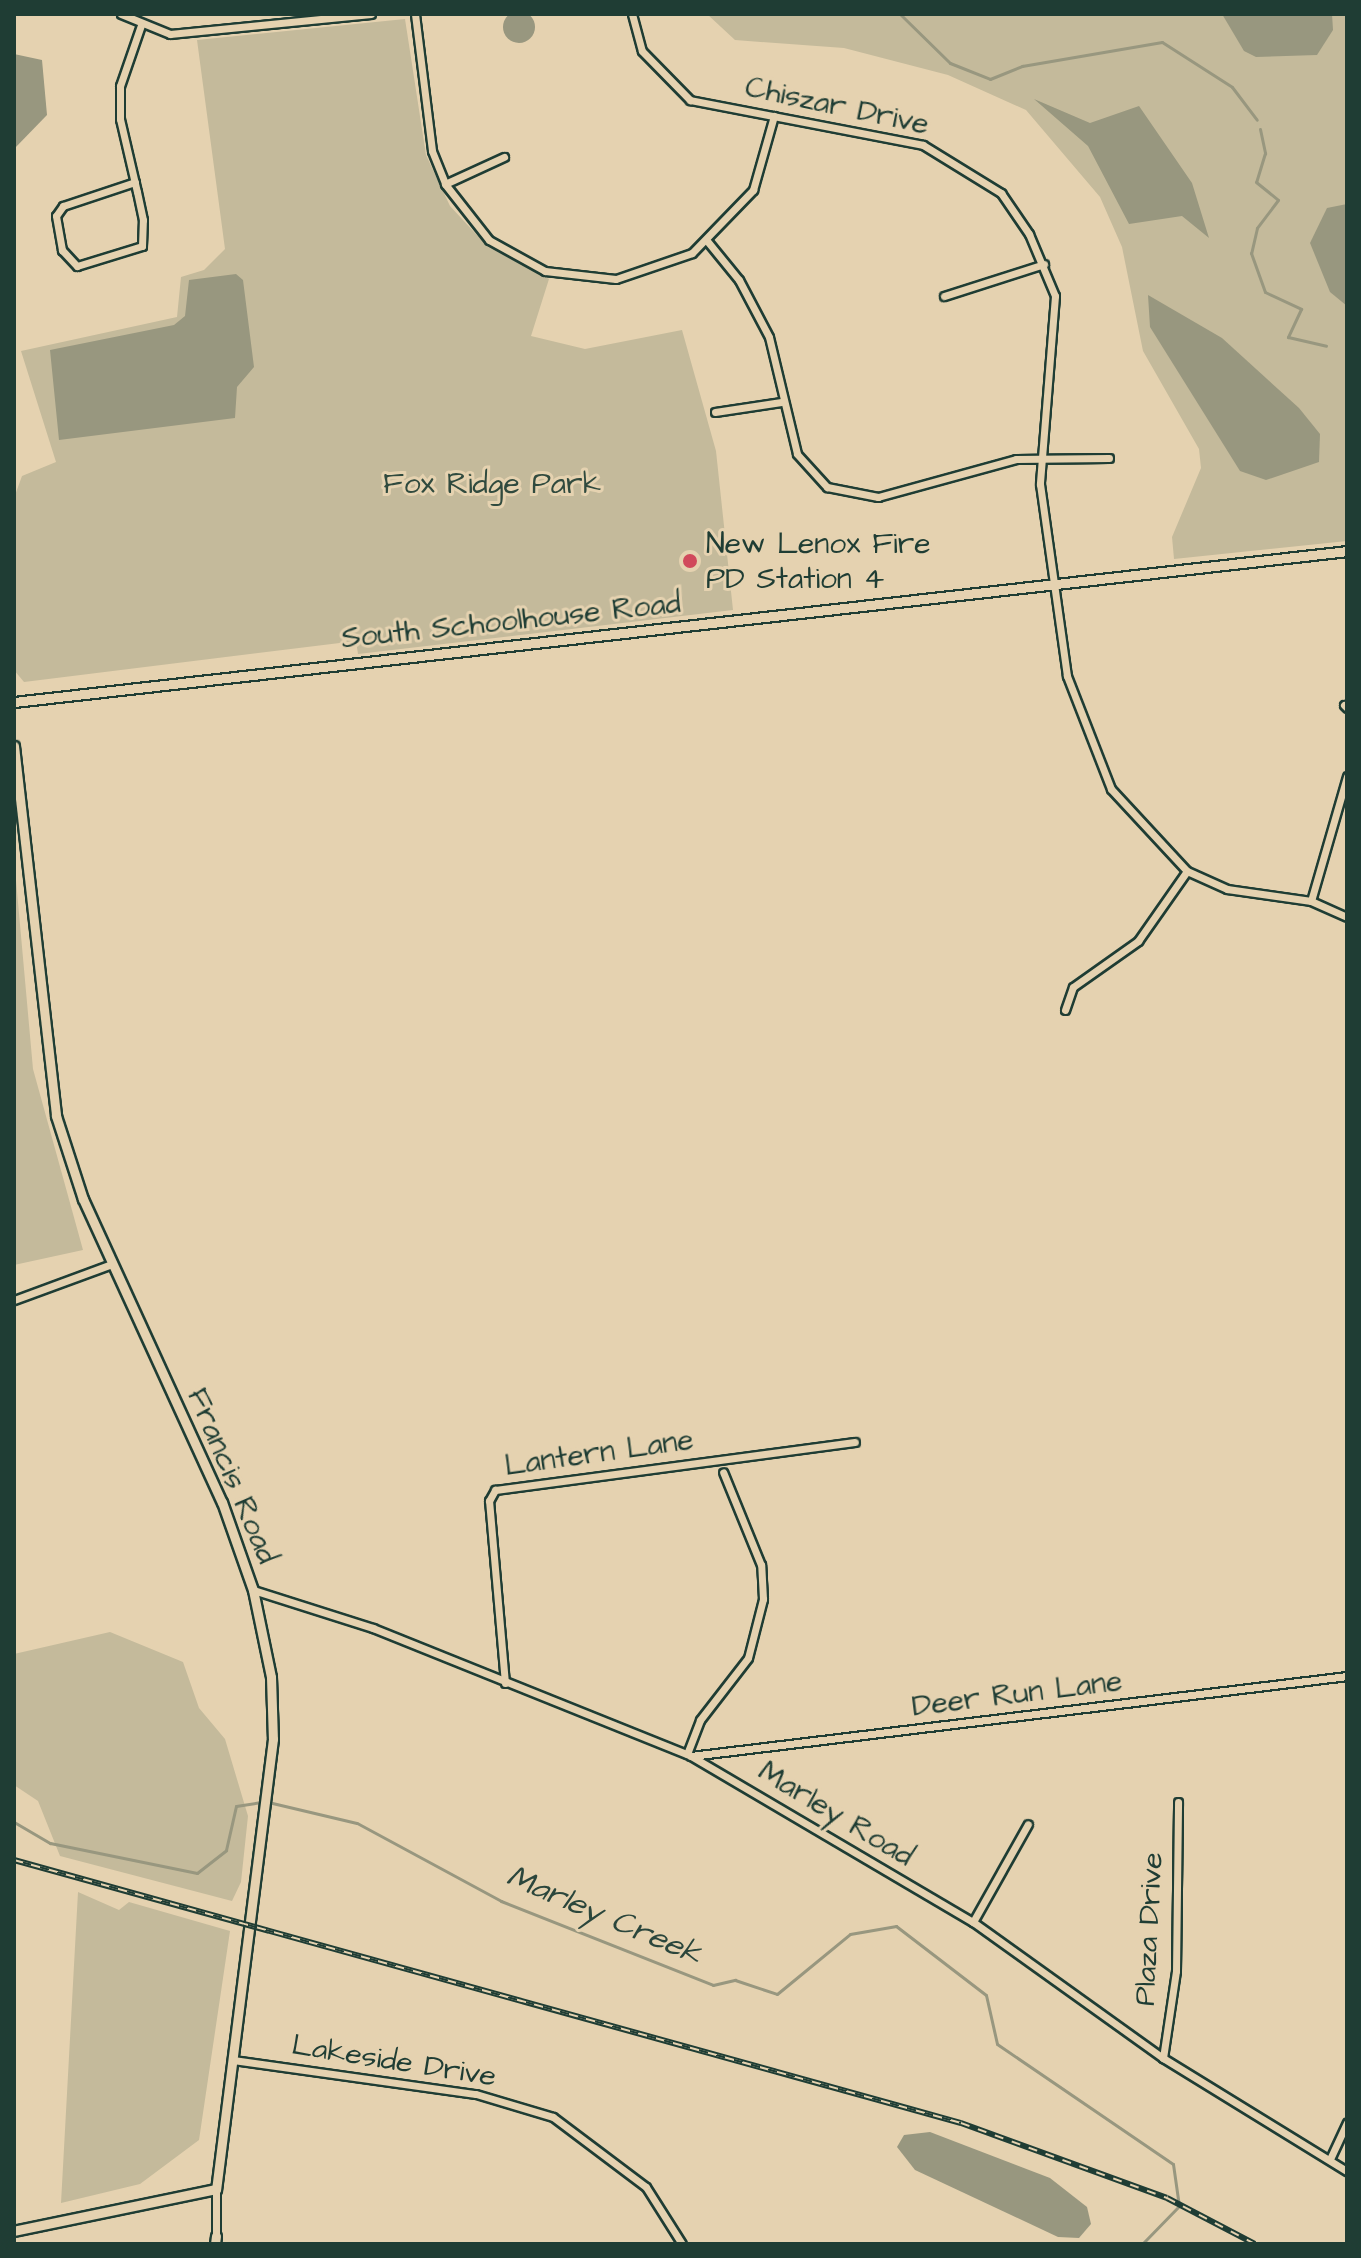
<!DOCTYPE html>
<style>
body{margin:0}
#map{position:relative;width:1361px;height:2258px;overflow:hidden;background:#e5d2b0;font-family:"Architects Daughter",sans-serif}
div>[style]{position:absolute}
.green>*{inset:0;background:#c4ba9b}
.water>*{inset:0;background:#98977f}
.round{border-radius:50%}
.stream>*{height:3px;margin:-1.5px;padding:0 1.5px;transform-origin:1.5px;border-radius:1.5px;background:#98977f}
.roads{filter:drop-shadow(2px 0 #1f3d34) drop-shadow(-2px 0 #1f3d34) drop-shadow(0 2px #1f3d34) drop-shadow(0 -2px #1f3d34)}
.minor>*{height:7px;margin:-3.5px;padding:0 3.5px;transform-origin:3.5px;border-radius:3.5px;background:#e5d2b0}
.tertiary>*{height:9px;margin:-4.5px;padding:0 4.5px;transform-origin:4.5px;border-radius:4.5px;background:#e5d2b0}
.rail>*{height:6px;margin-top:-3px;transform-origin:0;background:repeating-linear-gradient(90deg,#e5d2b0 0 9px,#1f3d34 0 18px);box-sizing:border-box;border-block:2px solid #1f3d34}
.dots>*{width:22px;height:22px;translate:-50% -50%;box-sizing:border-box;border:4px solid #e5d2b0;border-radius:50%}
span{translate:-50% -50%;white-space:nowrap;text-align:center;line-height:1.15;-webkit-text-stroke:6px #e5d2b0;paint-order:stroke}
.street-label{font-size:30px;color:#1f3d34}
.park-label{font-size:30px;color:#304a3e}
.poi-label{font-size:30px;color:#1f3d34}
.left{translate:0 -50%;text-align:left}
.water-label{font-size:32px;color:#2b463c;font-style:italic}
.frame{position:absolute;inset:0;border:16px solid #1f3d34;pointer-events:none}
</style>
<div id="map">
<div class="green">
<i style="clip-path:polygon(707px 14px,1347px 14px,1347px 541px,1174px 559px,1172px 537px,1201px 468px,1199px 449px,1143px 351px,1122px 247px,1100px 197px,1026px 110px,948px 75px,844px 48px,735px 40px)"></i>
<i style="clip-path:polygon(405px 19px,426px 155px,450px 206px,488px 247px,549px 279px,531px 336px,585px 349px,682px 330px,716px 451px,733px 610px,358px 654px,356px 641px,24px 682px,14px 670px,14px 498px,22px 476px,56px 462px,21px 351px,177px 317px,181px 277px,204px 270px,225px 249px,197px 40px)"></i>
<i style="clip-path:polygon(14px 858px,33px 1069px,83px 1250px,14px 1265px)"></i>
<i style="clip-path:polygon(110px 1632px,183px 1662px,199px 1708px,225px 1739px,248px 1816px,241px 1882px,232px 1901px,60px 1856px,38px 1801px,14px 1785px,14px 1654px)"></i>
<i style="clip-path:polygon(78px 1892px,119px 1910px,129px 1902px,230px 1931px,199px 2140px,140px 2184px,61px 2203px)"></i>
</div>
<div class="water">
<i class="round" style="left:503px;top:11px;width:32px;height:32px"></i>
<i style="clip-path:polygon(1222px 14px,1332px 14px,1333px 30px,1317px 55px,1256px 57px,1244px 51px)"></i>
<i style="clip-path:polygon(14px 54px,42px 60px,47px 115px,14px 149px)"></i>
<i style="clip-path:polygon(1034px 99px,1090px 123px,1139px 106px,1192px 183px,1209px 238px,1182px 216px,1129px 224px,1088px 146px)"></i>
<i style="clip-path:polygon(1347px 204px,1347px 306px,1330px 292px,1310px 243px,1327px 208px)"></i>
<i style="clip-path:polygon(236px 274px,243px 280px,254px 367px,237px 387px,235px 418px,59px 440px,50px 350px,174px 325px,185px 316px,189px 280px)"></i>
<i style="clip-path:polygon(1148px 295px,1222px 338px,1299px 408px,1320px 434px,1319px 462px,1266px 480px,1240px 471px,1150px 327px)"></i>
<i style="clip-path:polygon(930px 2132px,1050px 2178px,1087px 2207px,1091px 2224px,1079px 2238px,1058px 2237px,915px 2170px,897px 2147px,904px 2135px)"></i>
</div>
<div class="stream">
<i style="left:900px;top:14px;width:70px;rotate:44.4deg"></i>
<i style="left:950px;top:63px;width:43px;rotate:21.8deg"></i>
<i style="left:990px;top:79px;width:35px;rotate:-22deg"></i>
<i style="left:1022px;top:66px;width:142px;rotate:-9.7deg"></i>
<i style="left:1162px;top:42px;width:83px;rotate:32.7deg"></i>
<i style="left:1232px;top:87px;width:41px;rotate:52.9deg"></i>
<i style="left:1260px;top:129px;width:25px;rotate:78deg"></i>
<i style="left:1265px;top:153px;width:30px;rotate:107deg"></i>
<i style="left:1256px;top:182px;width:28px;rotate:39deg"></i>
<i style="left:1278px;top:200px;width:35px;rotate:127deg"></i>
<i style="left:1257px;top:228px;width:26px;rotate:103deg"></i>
<i style="left:1251px;top:253px;width:41px;rotate:70.3deg"></i>
<i style="left:1265px;top:292px;width:40px;rotate:25deg"></i>
<i style="left:1301px;top:309px;width:31px;rotate:115deg"></i>
<i style="left:1288px;top:337px;width:39px;rotate:13deg"></i>
<i style="left:268px;top:1802px;width:91px;rotate:13.3deg"></i>
<i style="left:357px;top:1823px;width:164px;rotate:28.4deg"></i>
<i style="left:501px;top:1901px;width:228px;rotate:21.6deg"></i>
<i style="left:713px;top:1985px;width:23px;rotate:-13deg"></i>
<i style="left:735px;top:1980px;width:44px;rotate:18.4deg"></i>
<i style="left:777px;top:1994px;width:94px;rotate:-39.4deg"></i>
<i style="left:850px;top:1934px;width:47px;rotate:-9.9deg"></i>
<i style="left:896px;top:1926px;width:113px;rotate:37.5deg"></i>
<i style="left:986px;top:1995px;width:50px;rotate:77.3deg"></i>
<i style="left:997px;top:2044px;width:213px;rotate:34.3deg"></i>
<i style="left:1173px;top:2164px;width:42px;rotate:81.9deg"></i>
<i style="left:1179px;top:2206px;width:53px;rotate:134.2deg"></i>
<i style="left:14px;top:1822px;width:42px;rotate:30.3deg"></i>
<i style="left:50px;top:1843px;width:150px;rotate:11.5deg"></i>
<i style="left:197px;top:1873px;width:37px;rotate:-38deg"></i>
<i style="left:226px;top:1850px;width:45px;rotate:-77.2deg"></i>
<i style="left:236px;top:1806px;width:25px;rotate:-9deg"></i>
</div>
<div class="roads">
<div class="minor">
<i style="left:121px;top:14px;width:53px;rotate:22.2deg"></i>
<i style="left:170px;top:34px;width:202px;rotate:-5.7deg"></i>
<i style="left:415px;top:14px;width:138px;rotate:82.9deg"></i>
<i style="left:432px;top:151px;width:35px;rotate:68deg"></i>
<i style="left:445px;top:184px;width:71px;rotate:51.8deg"></i>
<i style="left:489px;top:240px;width:64px;rotate:29deg"></i>
<i style="left:545px;top:271px;width:71px;rotate:6.4deg"></i>
<i style="left:616px;top:279px;width:80px;rotate:-18.9deg"></i>
<i style="left:692px;top:253px;width:88px;rotate:-45.9deg"></i>
<i style="left:753px;top:190px;width:77px;rotate:-74.2deg"></i>
<i style="left:632px;top:14px;width:38px;rotate:75deg"></i>
<i style="left:642px;top:51px;width:69px;rotate:45.6deg"></i>
<i style="left:690px;top:100px;width:237px;rotate:10.9deg"></i>
<i style="left:923px;top:145px;width:92px;rotate:31.6deg"></i>
<i style="left:1001px;top:193px;width:50px;rotate:55.7deg"></i>
<i style="left:1029px;top:234px;width:67px;rotate:67.2deg"></i>
<i style="left:1055px;top:296px;width:189px;rotate:94.6deg"></i>
<i style="left:1040px;top:484px;width:194px;rotate:82deg"></i>
<i style="left:1067px;top:676px;width:121px;rotate:68.7deg"></i>
<i style="left:1111px;top:789px;width:112px;rotate:47.2deg"></i>
<i style="left:1187px;top:871px;width:44px;rotate:24.2deg"></i>
<i style="left:1227px;top:889px;width:85px;rotate:8.1deg"></i>
<i style="left:1311px;top:901px;width:39px;rotate:24deg"></i>
<i style="left:135px;top:182px;width:76px;rotate:161.6deg"></i>
<i style="left:63px;top:206px;width:12px;rotate:125deg"></i>
<i style="left:56px;top:216px;width:35px;rotate:80deg"></i>
<i style="left:62px;top:250px;width:22px;rotate:47deg"></i>
<i style="left:77px;top:266px;width:68px;rotate:-17.1deg"></i>
<i style="left:142px;top:246px;width:26px;rotate:-88deg"></i>
<i style="left:143px;top:220px;width:29px;rotate:-102deg"></i>
<i style="left:137px;top:192px;width:75px;rotate:-103.1deg"></i>
<i style="left:120px;top:119px;width:33px;rotate:-90deg"></i>
<i style="left:120px;top:86px;width:65px;rotate:-71deg"></i>
<i style="left:445px;top:184px;width:65px;rotate:-24.6deg"></i>
<i style="left:708px;top:242px;width:49px;rotate:50.8deg"></i>
<i style="left:739px;top:280px;width:64px;rotate:62.2deg"></i>
<i style="left:769px;top:337px;width:120px;rotate:76.5deg"></i>
<i style="left:797px;top:454px;width:45px;rotate:47.7deg"></i>
<i style="left:827px;top:487px;width:52px;rotate:11.1deg"></i>
<i style="left:878px;top:497px;width:143px;rotate:-15.4deg"></i>
<i style="left:1016px;top:459px;width:93px;rotate:-0.6deg"></i>
<i style="left:944px;top:296px;width:105px;rotate:-17.7deg"></i>
<i style="left:715px;top:412px;width:67px;rotate:-8.6deg"></i>
<i style="left:1344px;top:705px;width:4px;rotate:45deg"></i>
<i style="left:1311px;top:901px;width:130px;rotate:-73.9deg"></i>
<i style="left:1065px;top:1010px;width:24px;rotate:-71deg"></i>
<i style="left:1073px;top:987px;width:80px;rotate:-35.3deg"></i>
<i style="left:1138px;top:941px;width:85px;rotate:-55deg"></i>
<i style="left:14px;top:1300px;width:104px;rotate:-20.2deg"></i>
<i style="left:253px;top:1590px;width:126px;rotate:17.6deg"></i>
<i style="left:373px;top:1628px;width:343px;rotate:21.9deg"></i>
<i style="left:691px;top:1756px;width:327px;rotate:30.5deg"></i>
<i style="left:973px;top:1922px;width:234px;rotate:35.6deg"></i>
<i style="left:1163px;top:2058px;width:216px;rotate:31.6deg"></i>
<i style="left:505px;top:1683px;width:183px;rotate:-95deg"></i>
<i style="left:489px;top:1501px;width:13px;rotate:-61deg"></i>
<i style="left:495px;top:1490px;width:363px;rotate:-7.6deg"></i>
<i style="left:687px;top:1754px;width:36px;rotate:-69deg"></i>
<i style="left:700px;top:1720px;width:78px;rotate:-52.3deg"></i>
<i style="left:748px;top:1658px;width:61px;rotate:-75.7deg"></i>
<i style="left:763px;top:1599px;width:34px;rotate:-93deg"></i>
<i style="left:761px;top:1565px;width:100px;rotate:-112.2deg"></i>
<i style="left:691px;top:1756px;width:661px;rotate:-6.95deg"></i>
<i style="left:973px;top:1922px;width:112px;rotate:-60.7deg"></i>
<i style="left:1163px;top:2058px;width:88px;rotate:-81.5deg"></i>
<i style="left:1176px;top:1971px;width:169px;rotate:-89.3deg"></i>
<i style="left:233px;top:2060px;width:245px;rotate:8deg"></i>
<i style="left:476px;top:2094px;width:80px;rotate:16.6deg"></i>
<i style="left:553px;top:2117px;width:116px;rotate:37deg"></i>
<i style="left:646px;top:2187px;width:67px;rotate:57.7deg"></i>
<i style="left:1330px;top:2159px;width:40px;rotate:-65deg"></i>
<i style="left:216px;top:2236px;width:47px;rotate:-90deg"></i>
</div>
<div class="tertiary">
<i style="left:14px;top:702px;width:1342px;rotate:-6.46deg"></i>
<i style="left:14px;top:746px;width:372px;rotate:83.5deg"></i>
<i style="left:56px;top:1116px;width:87px;rotate:72deg"></i>
<i style="left:83px;top:1199px;width:333px;rotate:65.4deg"></i>
<i style="left:222px;top:1502px;width:93px;rotate:70.6deg"></i>
<i style="left:253px;top:1590px;width:89px;rotate:78.3deg"></i>
<i style="left:271px;top:1677px;width:62px;rotate:88.2deg"></i>
<i style="left:273px;top:1739px;width:454px;rotate:97.2deg"></i>
<i style="left:216px;top:2189px;width:206px;rotate:168.3deg"></i>
<i style="left:215px;top:2244px;width:8px;rotate:-83deg"></i>
</div>
</div>
<div class="rail">
<i style="left:14px;top:1860px;width:983px;rotate:15.52deg"></i>
<i style="left:961px;top:2123px;width:219px;rotate:20deg"></i>
<i style="left:1167px;top:2198px;width:99px;rotate:27.6deg"></i>
</div>
<div class="dots">
<i style="left:690px;top:561px;background:#d1495b"></i>
</div>
<div class="street-label">
<span style="left:837px;top:106px;rotate:12deg">Chiszar Drive</span>
<span style="left:511px;top:621px;rotate:-6deg">South Schoolhouse Road</span>
<span style="left:599px;top:1453px;rotate:-8deg">Lantern Lane</span>
<span style="left:232px;top:1476px;rotate:67deg">Francis Road</span>
<span style="left:1017px;top:1694px;rotate:-7deg">Deer Run Lane</span>
<span style="left:836px;top:1814px;rotate:31deg">Marley Road</span>
<span style="left:1149px;top:1929px;rotate:-87deg">Plaza Drive</span>
<span style="left:394px;top:2061px;rotate:9deg">Lakeside Drive</span>
</div>
<div class="park-label">
<span style="left:492px;top:484px">Fox Ridge Park</span>
</div>
<div class="poi-label">
<span class="left" style="left:706px;top:561px">New Lenox Fire<br>PD Station 4</span>
</div>
<div class="water-label">
<span style="left:604px;top:1916px;rotate:23deg">Marley Creek</span>
</div>
<div class="frame"></div>
</div>
